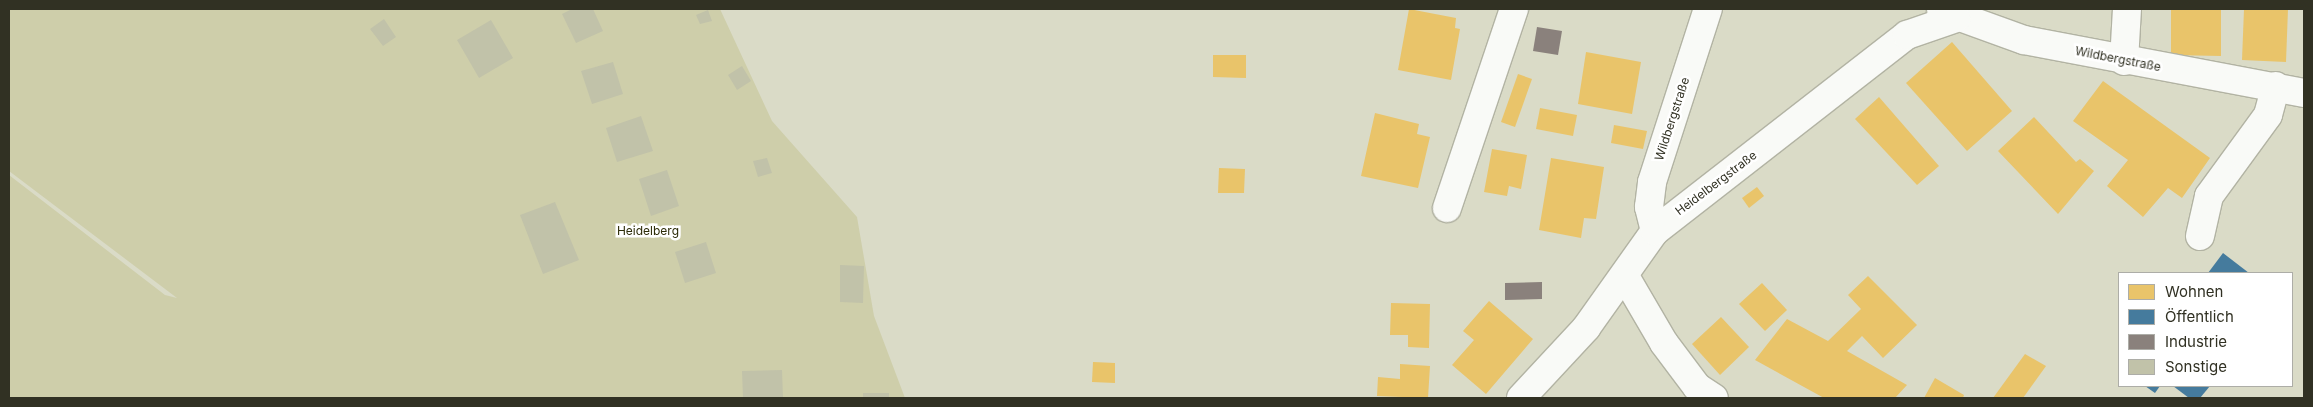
<!DOCTYPE html>
<meta charset="utf-8">
<style>
body{margin:0}
#map{position:relative;width:2313px;height:407px;overflow:hidden;background:#dadbc7;font-family:Inter,sans-serif}
div>[style]{position:absolute}
.green>*{inset:0;background:#ceceaa}
.homes>*{inset:0;background:#e9c46a}
.public>*{inset:0;background:#457b9d}
.industry>*{inset:0;background:#8a817c}
.building>*{inset:0;background:#c1c2a9}
.roads{filter:drop-shadow(1px 0 #b2b3a3) drop-shadow(-1px 0 #b2b3a3) drop-shadow(0 1px #b2b3a3) drop-shadow(0 -1px #b2b3a3)}
.minor>*{height:28px;margin:-14px;padding:0 14px;transform-origin:14px;border-radius:14px;background:#f9faf7}
span{translate:-50% -50%;white-space:nowrap;text-align:center;line-height:1.15;-webkit-text-stroke:5px #fff;paint-order:stroke}
.street-label{font-size:12px;color:#313123}
.park-label{font-size:12px;color:#2d2c08}
.frame{position:absolute;inset:0;border:10px solid #313123;pointer-events:none}
.legend{position:absolute;left:2118px;top:272px;width:175px;height:115px;box-sizing:border-box;background:#fff;border:1px solid #adada7;margin:0;padding:6px 9px;list-style:none;font-size:15px;color:#313123}
.legend li{display:flex;align-items:center;gap:10px;height:25px}
.legend b{width:25px;border:1px solid #adada7}
</style>
<div id="map">
<div class="green">
<i style="clip-path:polygon(9px 9px,720px 9px,772px 121px,857px 217px,874px 316px,905px 398px,9px 398px,9px 175px,165px 295px,177px 298px,9px 171px)"></i>
</div>
<div class="homes">
<i style="clip-path:polygon(1409px 9px,1456px 18px,1455px 28px,1460px 29px,1451px 80px,1398px 70px)"></i>
<i style="clip-path:polygon(2171px 9px,2221px 9px,2221px 56px,2171px 55px)"></i>
<i style="clip-path:polygon(2244px 9px,2288px 9px,2286px 62px,2242px 60px)"></i>
<i style="clip-path:polygon(1952px 42px,2012px 111px,1967px 151px,1906px 83px)"></i>
<i style="clip-path:polygon(1586px 52px,1641px 62px,1632px 114px,1578px 104px)"></i>
<i style="clip-path:polygon(1213px 55px,1246px 55px,1246px 78px,1213px 77px)"></i>
<i style="clip-path:polygon(1518px 74px,1532px 79px,1515px 127px,1501px 122px)"></i>
<i style="clip-path:polygon(2103px 81px,2210px 158px,2182px 198px,2168px 188px,2143px 217px,2107px 186px,2128px 160px,2073px 121px)"></i>
<i style="clip-path:polygon(1879px 97px,1939px 166px,1917px 185px,1855px 119px)"></i>
<i style="clip-path:polygon(1540px 108px,1577px 115px,1573px 136px,1536px 129px)"></i>
<i style="clip-path:polygon(1375px 113px,1419px 124px,1417px 134px,1430px 137px,1418px 188px,1361px 176px)"></i>
<i style="clip-path:polygon(2034px 117px,2076px 162px,2080px 159px,2094px 171px,2058px 214px,1998px 151px)"></i>
<i style="clip-path:polygon(1614px 125px,1647px 131px,1643px 149px,1611px 143px)"></i>
<i style="clip-path:polygon(1492px 149px,1527px 155px,1521px 189px,1509px 186px,1507px 196px,1484px 192px)"></i>
<i style="clip-path:polygon(1551px 158px,1604px 167px,1596px 219px,1584px 218px,1581px 238px,1539px 230px)"></i>
<i style="clip-path:polygon(1219px 168px,1245px 169px,1244px 193px,1218px 193px)"></i>
<i style="clip-path:polygon(1757px 187px,1764px 196px,1749px 208px,1742px 198px)"></i>
<i style="clip-path:polygon(1868px 276px,1917px 325px,1883px 358px,1862px 336px,1847px 351px,1907px 385px,1895px 398px,1824px 398px,1755px 360px,1787px 319px,1828px 341px,1861px 309px,1848px 295px)"></i>
<i style="clip-path:polygon(1762px 283px,1787px 310px,1765px 331px,1739px 304px)"></i>
<i style="clip-path:polygon(1489px 301px,1533px 339px,1486px 394px,1452px 365px,1474px 340px,1463px 331px)"></i>
<i style="clip-path:polygon(1391px 303px,1430px 304px,1429px 348px,1408px 347px,1408px 335px,1390px 335px)"></i>
<i style="clip-path:polygon(1721px 317px,1749px 347px,1720px 375px,1692px 344px)"></i>
<i style="clip-path:polygon(2025px 354px,2046px 366px,2023px 398px,1993px 398px)"></i>
<i style="clip-path:polygon(1093px 362px,1115px 363px,1115px 383px,1092px 382px)"></i>
<i style="clip-path:polygon(1400px 364px,1430px 366px,1428px 398px,1377px 396px,1378px 377px,1400px 379px)"></i>
<i style="clip-path:polygon(1935px 378px,1964px 395px,1963px 398px,1924px 398px)"></i>
</div>
<div class="public">
<i style="clip-path:polygon(2223px 253px,2249px 273px,2208px 273px)"></i>
<i style="clip-path:polygon(2145px 386px,2160px 386px,2155px 393px)"></i>
<i style="clip-path:polygon(2173px 386px,2210px 386px,2200px 398px,2189px 398px)"></i>
</div>
<div class="industry">
<i style="clip-path:polygon(1537px 27px,1562px 31px,1558px 55px,1533px 51px)"></i>
<i style="clip-path:polygon(1542px 282px,1542px 299px,1505px 300px,1505px 283px)"></i>
</div>
<div class="building">
<i style="clip-path:polygon(572px 9px,593px 9px,603px 31px,576px 43px,562px 14px)"></i>
<i style="clip-path:polygon(708px 10px,712px 21px,700px 24px,696px 15px)"></i>
<i style="clip-path:polygon(384px 19px,396px 37px,383px 46px,370px 29px)"></i>
<i style="clip-path:polygon(491px 20px,513px 58px,479px 78px,457px 40px)"></i>
<i style="clip-path:polygon(613px 62px,623px 94px,592px 104px,581px 71px)"></i>
<i style="clip-path:polygon(742px 66px,751px 81px,737px 90px,728px 75px)"></i>
<i style="clip-path:polygon(641px 116px,653px 151px,617px 162px,606px 128px)"></i>
<i style="clip-path:polygon(767px 158px,772px 173px,758px 177px,753px 161px)"></i>
<i style="clip-path:polygon(667px 170px,679px 206px,651px 216px,639px 179px)"></i>
<i style="clip-path:polygon(555px 202px,579px 260px,543px 274px,520px 215px)"></i>
<i style="clip-path:polygon(706px 242px,716px 273px,685px 283px,675px 252px)"></i>
<i style="clip-path:polygon(840px 265px,864px 266px,863px 303px,840px 302px)"></i>
<i style="clip-path:polygon(782px 370px,783px 398px,743px 398px,742px 371px)"></i>
<i style="clip-path:polygon(863px 393px,889px 393px,889px 398px,863px 398px)"></i>
</div>
<div class="roads">
<div class="minor">
<i style="left:1941px;top:10px;width:88px;rotate:19.9deg"></i>
<i style="left:2024px;top:40px;width:285px;rotate:10.7deg"></i>
<i style="left:2124px;top:61px;width:52px;rotate:-86.7deg"></i>
<i style="left:1447px;top:208px;width:210px;rotate:-71.4deg"></i>
<i style="left:1655px;top:231px;width:25px;rotate:-104deg"></i>
<i style="left:1649px;top:207px;width:25px;rotate:-83deg"></i>
<i style="left:1652px;top:182px;width:182px;rotate:-72.1deg"></i>
<i style="left:2200px;top:236px;width:41px;rotate:-77.3deg"></i>
<i style="left:2209px;top:196px;width:100px;rotate:-53.9deg"></i>
<i style="left:2268px;top:115px;width:30px;rotate:-75deg"></i>
<i style="left:1626px;top:278px;width:75px;rotate:59.7deg"></i>
<i style="left:1664px;top:343px;width:55px;rotate:53.1deg"></i>
<i style="left:1697px;top:387px;width:20px;rotate:33deg"></i>
<i style="left:1521px;top:398px;width:96px;rotate:-47.1deg"></i>
<i style="left:1586px;top:328px;width:119px;rotate:-54.6deg"></i>
<i style="left:1655px;top:231px;width:319px;rotate:-37.9deg"></i>
<i style="left:1907px;top:35px;width:52px;rotate:-19.1deg"></i>
</div>
</div>
<div class="street-label">
<span style="left:2118px;top:59px;rotate:11deg">Wildbergstraße</span>
<span style="left:1672px;top:119px;rotate:-72deg">Wildbergstraße</span>
<span style="left:1716px;top:183px;rotate:-37deg">Heidelbergstraße</span>
</div>
<div class="park-label">
<span style="left:648px;top:231px">Heidelberg</span>
</div>
<div class="frame"></div>
<ul class="legend">
<li><b style="height:14px;background:#e9c46a"></b>Wohnen</li>
<li><b style="height:14px;background:#457b9d"></b>Öffentlich</li>
<li><b style="height:14px;background:#8a817c"></b>Industrie</li>
<li><b style="height:14px;background:#c1c2a9"></b>Sonstige</li>
</ul>
</div>
